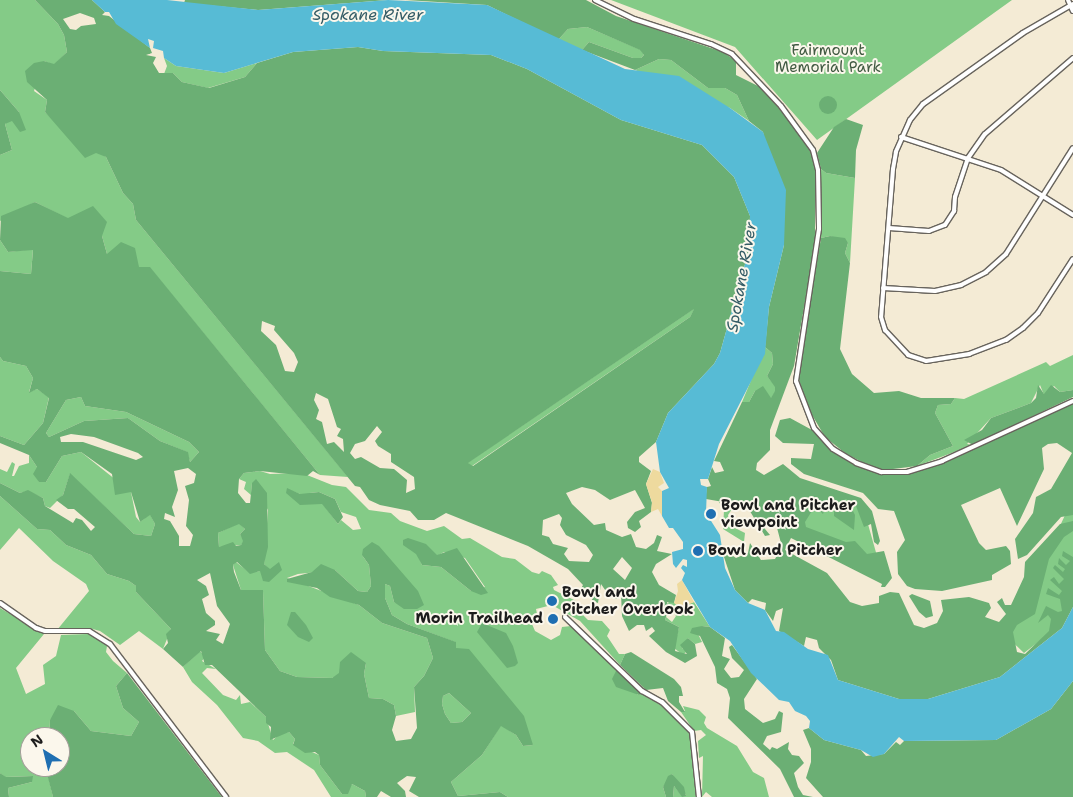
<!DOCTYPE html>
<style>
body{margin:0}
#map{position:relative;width:1073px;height:797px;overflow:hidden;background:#f4ebd5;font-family:"Shantell Sans",sans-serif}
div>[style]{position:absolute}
.green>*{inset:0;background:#84cb87}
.forest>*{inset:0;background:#6baf74}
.round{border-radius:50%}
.sand>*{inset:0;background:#eeda9e}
.water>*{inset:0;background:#57bbd5}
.roads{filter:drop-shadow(1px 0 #68645d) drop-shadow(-1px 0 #68645d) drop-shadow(0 1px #68645d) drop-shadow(0 -1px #68645d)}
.street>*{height:4px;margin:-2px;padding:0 2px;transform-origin:2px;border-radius:2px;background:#fff}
.dots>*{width:14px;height:14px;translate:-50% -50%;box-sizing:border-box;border:2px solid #fbf7ec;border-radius:50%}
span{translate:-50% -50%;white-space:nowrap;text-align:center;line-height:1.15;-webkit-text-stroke:4px #fbf7ec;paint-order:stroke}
.park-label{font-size:15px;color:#405941}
.poi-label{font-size:15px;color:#1c1c1c;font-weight:700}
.left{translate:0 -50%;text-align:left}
.right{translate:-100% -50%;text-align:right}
.water-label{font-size:16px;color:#345c66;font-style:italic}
.north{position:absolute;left:20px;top:727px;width:50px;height:50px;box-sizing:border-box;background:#fbf7ec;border:1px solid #a29f99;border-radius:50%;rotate:324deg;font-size:14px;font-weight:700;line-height:20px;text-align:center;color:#1c1c1c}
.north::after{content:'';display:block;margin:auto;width:18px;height:22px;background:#1f6fb2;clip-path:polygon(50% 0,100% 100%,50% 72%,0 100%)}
</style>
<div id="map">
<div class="green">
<i style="clip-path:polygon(0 0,35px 0,58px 24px,64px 35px,67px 52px,54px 65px,44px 61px,34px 91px,47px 100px,45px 112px,62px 128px,106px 157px,123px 193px,133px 204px,136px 220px,348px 477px,320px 475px,150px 268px,139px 268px,107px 254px,102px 236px,35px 202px,0 221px,0 155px,12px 150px,5px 124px,19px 112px,0 90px)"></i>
<i style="clip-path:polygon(611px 0,1012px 0,817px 140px,735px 47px)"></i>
<i style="clip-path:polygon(587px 27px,641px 50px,644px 55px,641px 58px,633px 58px,589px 42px,582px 50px,558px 40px,568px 29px)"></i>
<i style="clip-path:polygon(164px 58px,176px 66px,224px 73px,257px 63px,245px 77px,208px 88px,182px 82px,173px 73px,164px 74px,167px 66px)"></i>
<i style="clip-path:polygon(659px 59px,671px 60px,708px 88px,725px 88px,737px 95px,749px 121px,730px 108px,635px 70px)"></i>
<i style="clip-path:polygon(821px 169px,826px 173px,855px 178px,850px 263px,845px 253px,848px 243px,830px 236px,821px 238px)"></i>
<i style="clip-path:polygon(0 240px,8px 252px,33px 249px,31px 274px,0 271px)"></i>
<i style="clip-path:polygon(695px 308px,690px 317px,472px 466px,467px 463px)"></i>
<i style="clip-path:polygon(765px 347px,772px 353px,773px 364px,767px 376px,776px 387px,775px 392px,771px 399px,755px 391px,749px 402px,742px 402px)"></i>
<i style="clip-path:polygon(1073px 355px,1073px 390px,1060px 392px,1054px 386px,1044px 395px,1040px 385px,1031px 403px,991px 418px,967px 444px,973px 445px,917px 466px,930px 455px,953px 446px,935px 413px,938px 405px,951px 404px,955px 398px,964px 399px,1046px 362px,1050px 366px)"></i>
<i style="clip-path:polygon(0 357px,3px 361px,26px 366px,33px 378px,29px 392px,37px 389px,49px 397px,43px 423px,24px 445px,0 436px)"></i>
<i style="clip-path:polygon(81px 397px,85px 406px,126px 412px,189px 442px,199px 452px,190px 462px,187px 452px,160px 441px,128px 418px,84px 421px,49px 437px,46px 433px,66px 400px)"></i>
<i style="clip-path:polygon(81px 452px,131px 492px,136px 517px,140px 522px,150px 514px,155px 524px,151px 536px,134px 534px,70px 474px,63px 495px,50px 508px,45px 506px,43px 498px,28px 491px,20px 493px,0 483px,0 469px,7px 472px,12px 462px,15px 464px,12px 476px,14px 476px,19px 466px,29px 463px,29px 455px,37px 467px,39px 482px,46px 482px,62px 456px)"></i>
<i style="clip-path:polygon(evenodd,260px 471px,270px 474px,302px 473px,332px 485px,346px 487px,369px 510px,391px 513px,400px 521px,427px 531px,444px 526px,462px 539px,470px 538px,502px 557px,515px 559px,532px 572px,539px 574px,542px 571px,551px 575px,558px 585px,553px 587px,554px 590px,576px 601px,588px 614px,582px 614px,588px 620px,602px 621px,610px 630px,607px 636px,619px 654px,625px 654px,620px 665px,580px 621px,552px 605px,536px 609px,537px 614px,529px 617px,535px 631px,551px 640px,560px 635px,562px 627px,571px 626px,594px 645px,638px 695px,641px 693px,662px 704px,689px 730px,693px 744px,696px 797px,673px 797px,674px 786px,682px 796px,686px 795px,672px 774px,663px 787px,666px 797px,508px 797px,500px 792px,458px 796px,451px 782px,482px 755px,501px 725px,516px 735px,523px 746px,533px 745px,456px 648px,455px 642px,407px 624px,392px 615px,385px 598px,385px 584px,390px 586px,394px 602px,417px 609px,362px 555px,369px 565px,371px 586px,367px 592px,358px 591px,335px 570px,298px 574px,287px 578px,359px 605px,382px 623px,427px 638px,433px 658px,424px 676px,414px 687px,415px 712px,396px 716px,394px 705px,383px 699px,369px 698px,364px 674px,366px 663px,332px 678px,297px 677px,280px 671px,265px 650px,263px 591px,241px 590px,233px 565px,236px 562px,250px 573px,269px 569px,264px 564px,268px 510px,252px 483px,251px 495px,244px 489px,246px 482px,239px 479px,244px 473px,260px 471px,287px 489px,300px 494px,319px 492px,335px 499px,341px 512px,356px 517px,361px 529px,353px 530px,341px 520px,338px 524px,322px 503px,287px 489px,260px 471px,430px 550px,437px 556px,444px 552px,465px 558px,485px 587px,471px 591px,441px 567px,422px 565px,417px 554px,430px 550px)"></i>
<i style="clip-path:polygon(842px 495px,864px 510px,877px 556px,859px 559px,795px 532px,807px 504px)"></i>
<i style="clip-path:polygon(0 496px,37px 529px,50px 530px,66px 545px,91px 555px,107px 574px,129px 581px,136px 586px,136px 592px,171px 629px,163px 649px,139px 631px,120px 645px,100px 631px,89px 628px,57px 630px,89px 591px,86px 584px,53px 561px,19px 528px,0 550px)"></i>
<i style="clip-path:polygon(1073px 498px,1073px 595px,1059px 626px,1024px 653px,1002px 632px,1025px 601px)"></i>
<i style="clip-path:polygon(723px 501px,732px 509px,728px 515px,729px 525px,745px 533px,744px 542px,723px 529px,724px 510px,719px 502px)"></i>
<i style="clip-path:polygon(239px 523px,245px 529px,240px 534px,244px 541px,241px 545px,219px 547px,218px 533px)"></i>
<i style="clip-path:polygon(669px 600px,689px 611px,692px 609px,688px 604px,694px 602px,710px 627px,702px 626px,698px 634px,702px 642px,695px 644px,688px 638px,682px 648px,687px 651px,683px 655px,674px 648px,679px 627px,665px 620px,666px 617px,672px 622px,676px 616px,673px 612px,666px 613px)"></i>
<i style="clip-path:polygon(0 608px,44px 634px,16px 668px,26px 694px,45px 684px,43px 665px,56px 656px,61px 635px,88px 634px,99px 639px,107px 646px,106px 652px,113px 661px,127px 673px,116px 686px,123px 708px,139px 722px,131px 736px,91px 731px,74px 711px,50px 720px,49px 737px,30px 737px,30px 767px,46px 767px,53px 797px,9px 797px,8px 788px,32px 782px,32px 776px,5px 777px,0 773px)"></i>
<i style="clip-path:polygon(200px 651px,205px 657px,202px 661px,216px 669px,207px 668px,202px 673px,223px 695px,236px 700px,240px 695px,241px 704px,250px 702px,266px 717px,273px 740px,281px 733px,289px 732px,295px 739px,293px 744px,319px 755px,320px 765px,342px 794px,352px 784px,365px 791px,366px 797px,331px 797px,314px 770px,287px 752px,275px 753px,258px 741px,243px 738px,217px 705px,192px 682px,183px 667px)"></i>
<i style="clip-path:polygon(449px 693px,471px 713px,462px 722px,451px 723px,445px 714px,442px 704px,443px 696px)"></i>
<i style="clip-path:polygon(683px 706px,699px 710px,706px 717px,704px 723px,707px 728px,737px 746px,753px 772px,764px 778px,769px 797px,712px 797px,706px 792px,702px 797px,703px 756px,699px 758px,698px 741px,706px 735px,701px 730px,694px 731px,681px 712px,685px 711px)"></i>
</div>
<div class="forest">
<i style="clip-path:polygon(evenodd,35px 0,92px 0,105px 12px,102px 15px,109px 16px,150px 48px,152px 53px,146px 55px,156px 57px,153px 63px,159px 73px,173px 73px,182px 82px,209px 88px,245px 77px,257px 63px,293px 52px,358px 47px,383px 51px,491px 55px,527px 69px,621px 120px,702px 145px,734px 177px,750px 216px,749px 250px,720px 353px,714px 364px,668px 413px,656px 442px,639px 457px,639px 462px,651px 471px,646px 484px,652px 503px,651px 512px,639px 521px,641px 527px,635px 532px,628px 528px,627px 522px,635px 512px,645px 508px,635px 490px,610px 500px,595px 490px,582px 487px,566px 493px,572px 504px,594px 525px,605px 523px,606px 530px,622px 537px,631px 534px,636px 547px,646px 549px,654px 543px,657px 535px,662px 537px,657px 551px,672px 554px,656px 564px,652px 572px,659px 585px,676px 595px,674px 603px,667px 602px,669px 608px,665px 620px,679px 627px,675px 651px,687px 654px,680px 645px,688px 638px,695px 644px,697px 656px,685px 663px,666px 652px,649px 636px,655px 631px,652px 627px,646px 631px,644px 625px,637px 625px,629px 631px,622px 616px,621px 594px,617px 599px,610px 597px,601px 584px,598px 603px,593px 601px,588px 593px,581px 595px,579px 592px,583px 585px,568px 569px,528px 546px,446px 513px,434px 520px,418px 520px,410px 511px,380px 505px,369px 500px,360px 487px,355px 486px,136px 220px,133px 204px,123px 193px,106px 157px,96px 153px,85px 158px,45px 112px,47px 100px,27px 82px,25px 71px,34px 63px,44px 61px,54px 64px,67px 52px,64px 35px,58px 24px,35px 0,80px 13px,94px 18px,96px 24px,81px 26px,76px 30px,70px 29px,63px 19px,80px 13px,35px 0,694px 309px,690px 317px,473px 466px,468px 463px,694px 309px,35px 0,262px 321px,275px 326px,274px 330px,294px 353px,298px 362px,294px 372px,285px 371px,276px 345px,261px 331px,262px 321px,35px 0,316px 393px,328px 399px,337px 427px,341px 429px,337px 436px,343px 439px,344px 452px,334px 442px,327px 444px,322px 422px,316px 419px,319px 410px,314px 400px,316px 393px,35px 0,377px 426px,382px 432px,375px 441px,378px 446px,391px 454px,391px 462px,414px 477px,415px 489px,406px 493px,407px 480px,394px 469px,380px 468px,361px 457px,355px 459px,350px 453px,355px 444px,365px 441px,377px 426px,35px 0,559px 514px,562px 518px,560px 525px,566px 535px,586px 545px,593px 555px,589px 562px,569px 561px,564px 554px,568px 548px,553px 544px,549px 537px,542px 535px,543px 520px,559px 514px,35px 0,622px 557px,632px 568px,625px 580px,613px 569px,622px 557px)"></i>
<i style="clip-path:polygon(185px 0,388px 0,258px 10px,184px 3px)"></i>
<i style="clip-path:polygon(405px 0,586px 0,616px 16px,723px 52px,736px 61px,736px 75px,760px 87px,784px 114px,811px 152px,815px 168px,815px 243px,794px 366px,770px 430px,770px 450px,757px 463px,756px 470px,764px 475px,783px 464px,800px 478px,861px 498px,872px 511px,880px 541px,878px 545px,874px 542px,871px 524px,864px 527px,856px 506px,846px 499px,830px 507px,828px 500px,823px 514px,815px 506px,805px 522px,806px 527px,846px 542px,855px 541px,867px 554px,884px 551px,892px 578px,885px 587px,881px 587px,882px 584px,791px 538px,785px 550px,827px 573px,850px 602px,862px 606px,879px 603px,879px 596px,890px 592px,899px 593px,914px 625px,924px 628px,937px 623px,943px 611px,941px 600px,969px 597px,989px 603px,991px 608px,985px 617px,999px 622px,1006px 614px,997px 602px,1002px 598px,1005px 605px,1011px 605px,1024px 577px,1025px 562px,1060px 524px,1073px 521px,1073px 531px,1064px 537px,1049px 559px,1035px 614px,1017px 625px,1013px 632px,1017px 652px,1025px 654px,1049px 631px,1051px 619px,1048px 615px,1038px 623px,1046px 606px,1058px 612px,1062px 611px,1060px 599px,1046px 594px,1048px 588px,1059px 595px,1062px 591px,1050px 580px,1054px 577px,1059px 584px,1064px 579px,1053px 568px,1055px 565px,1063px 572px,1065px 569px,1058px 564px,1059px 558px,1066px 565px,1070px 561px,1062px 556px,1063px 551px,1073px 557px,1073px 607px,1062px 628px,1000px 677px,928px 699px,899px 699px,838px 680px,831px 660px,819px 648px,817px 640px,806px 637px,804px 646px,779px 631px,783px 608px,776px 611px,773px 621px,765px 610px,766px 603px,752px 599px,748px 603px,735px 590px,721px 548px,736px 558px,748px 553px,750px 543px,761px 560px,775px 559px,782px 547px,776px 524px,772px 520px,766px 522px,765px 529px,770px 535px,765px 536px,748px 508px,732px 509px,729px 503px,706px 499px,706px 494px,707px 487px,711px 486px,708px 479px,712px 467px,715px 473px,724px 471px,720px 462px,714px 461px,742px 402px,749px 402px,755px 391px,763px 386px,771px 398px,775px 391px,775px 387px,767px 376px,773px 364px,772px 353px,765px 347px,769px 307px,784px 245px,763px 132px,749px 121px,737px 95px,725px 88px,708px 88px,671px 60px,659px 59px,635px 70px,582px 50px,589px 42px,633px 58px,641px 58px,644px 55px,640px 50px,587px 27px,568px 29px,558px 40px,487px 5px)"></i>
<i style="clip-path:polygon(0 90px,19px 112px,26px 130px,20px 132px,12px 121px,5px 124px,12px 150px,0 155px)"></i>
<i class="round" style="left:819px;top:96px;width:18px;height:18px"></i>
<i style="clip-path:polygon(846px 119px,863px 125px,856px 150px,855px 178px,826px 173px,821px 169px,817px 153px,834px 127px)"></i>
<i style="clip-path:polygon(evenodd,35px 202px,68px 218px,93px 206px,107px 222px,102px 236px,107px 254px,121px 242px,135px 248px,139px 267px,150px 267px,320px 475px,313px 471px,307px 476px,260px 471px,244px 473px,239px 479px,238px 493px,246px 503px,250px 503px,252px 483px,256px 479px,267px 493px,268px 547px,264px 564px,270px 569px,279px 562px,282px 570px,269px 582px,263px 581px,260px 571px,250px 574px,237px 562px,233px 565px,234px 572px,241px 590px,263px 590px,265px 650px,280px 671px,297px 677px,332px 678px,339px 673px,340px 662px,351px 652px,366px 663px,364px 674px,369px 698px,383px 699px,394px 705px,396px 716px,392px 730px,396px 741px,411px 739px,417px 728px,414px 687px,424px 676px,433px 658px,427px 638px,382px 623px,359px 605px,330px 597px,317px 588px,287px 582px,287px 579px,312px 572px,321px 564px,335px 570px,358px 591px,367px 592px,371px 586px,369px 565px,362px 555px,363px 549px,372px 542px,379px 546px,418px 591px,424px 605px,417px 609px,404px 609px,394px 602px,390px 586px,385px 584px,385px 598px,392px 615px,407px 624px,456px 642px,456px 648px,469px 649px,524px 716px,533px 745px,523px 746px,516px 735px,501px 726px,482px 755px,451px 782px,458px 796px,500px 792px,508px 797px,419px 797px,409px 791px,416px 777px,407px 776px,397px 783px,405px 791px,406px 797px,391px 797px,381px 791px,377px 797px,366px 797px,365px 791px,352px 784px,348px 794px,342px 794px,320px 765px,319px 755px,315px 752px,305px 753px,293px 745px,295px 739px,289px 732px,270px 740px,271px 727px,266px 723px,266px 717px,212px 665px,205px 665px,201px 651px,183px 667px,163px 649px,168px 643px,166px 634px,171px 629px,136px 592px,136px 586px,129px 581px,107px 574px,91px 555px,66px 545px,50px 530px,37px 529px,0 496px,0 483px,20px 493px,28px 490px,43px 498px,45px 506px,73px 523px,76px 518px,82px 520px,91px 531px,95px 527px,74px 509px,68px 509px,56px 500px,63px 495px,70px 473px,134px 534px,151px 536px,155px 524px,150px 515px,140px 522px,131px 492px,115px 495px,112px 474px,81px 452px,62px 456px,46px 482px,39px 482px,33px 474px,37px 467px,29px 455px,0 443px,0 436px,24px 445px,43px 423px,49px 398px,37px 389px,29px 393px,33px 378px,26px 366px,3px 361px,0 357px,0 271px,31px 274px,33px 250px,8px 252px,0 240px,1px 216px,35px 202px,81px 397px,85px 406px,126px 412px,189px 442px,199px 452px,190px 462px,188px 452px,160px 441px,128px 418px,84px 421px,49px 437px,46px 433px,66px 400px,81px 397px,35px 202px,71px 434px,94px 437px,138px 453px,143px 457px,136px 460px,83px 442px,61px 442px,60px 437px,71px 434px,35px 202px,188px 468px,196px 474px,194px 483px,185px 486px,189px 500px,186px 526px,193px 535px,190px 546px,179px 546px,179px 536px,170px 521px,164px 519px,165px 513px,175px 517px,172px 507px,178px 490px,174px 471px,188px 468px,35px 202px,239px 524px,245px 529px,240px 534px,243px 541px,241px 545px,236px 546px,233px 542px,219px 547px,218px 533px,239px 524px,35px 202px,210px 573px,217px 606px,230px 624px,223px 644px,216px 640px,220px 634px,206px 631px,215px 625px,215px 621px,206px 613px,202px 599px,209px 595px,206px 586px,197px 580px,210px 573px,35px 202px,449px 693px,471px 713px,462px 722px,451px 723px,445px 714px,442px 704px,443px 696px,449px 693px)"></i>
<i style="clip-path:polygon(830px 236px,845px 238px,848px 243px,845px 253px,850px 263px,840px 349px,852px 374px,874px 393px,899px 391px,921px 398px,955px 398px,951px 404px,938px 405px,935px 413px,953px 446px,930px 455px,917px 466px,885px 470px,869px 466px,845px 453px,825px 437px,805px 403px,799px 379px,800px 360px,821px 238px)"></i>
<i style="clip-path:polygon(1038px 385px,1044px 394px,1051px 385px,1060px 392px,1073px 390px,1073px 397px,973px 445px,964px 440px,982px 430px,991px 418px,1031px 403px,1036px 398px)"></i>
<i style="clip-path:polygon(1073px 402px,1073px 515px,1061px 517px,1027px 555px,1018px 559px,1015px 539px,1033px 513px,1036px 497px,1051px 489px,1072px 453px,1057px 443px,1048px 444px,1042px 448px,1044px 469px,1017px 526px,1000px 488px,961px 505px,979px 543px,986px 550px,1006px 546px,1010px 551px,1011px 564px,992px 575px,992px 580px,942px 591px,915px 589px,907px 586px,898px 574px,897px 552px,905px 540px,894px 511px,878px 509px,863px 493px,804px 474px,791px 464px,791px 458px,811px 459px,814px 444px,783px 443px,775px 436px,780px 420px,790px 418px,812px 430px,833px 450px,855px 464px,881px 474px,907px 473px,939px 464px)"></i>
<i style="clip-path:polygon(287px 488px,300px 494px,319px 492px,335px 499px,343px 517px,338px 524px,322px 504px,300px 505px,286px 493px)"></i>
<i style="clip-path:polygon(841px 502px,851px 507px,855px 515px,854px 530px,834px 516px,834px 508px)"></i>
<i style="clip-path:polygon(408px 538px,426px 544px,437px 555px,457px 548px,488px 593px,481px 595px,471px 591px,441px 567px,422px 565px,416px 554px,403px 545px,403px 540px)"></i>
<i style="clip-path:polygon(912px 594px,930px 601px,933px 616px,926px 618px,919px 612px,909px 596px)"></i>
<i style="clip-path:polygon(291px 612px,295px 612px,306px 625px,313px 638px,309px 642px,298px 637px,287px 625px)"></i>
<i style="clip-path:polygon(482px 623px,506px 633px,513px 646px,518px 663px,515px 666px,507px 668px,477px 632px)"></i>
<i style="clip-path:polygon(702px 626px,710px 627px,725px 638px,722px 656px,730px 659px,724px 669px,731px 678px,739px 677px,744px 670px,732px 658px,729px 647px,732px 645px,757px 679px,744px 699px,745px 709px,763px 723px,775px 719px,779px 711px,783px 713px,781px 732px,767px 736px,763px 744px,770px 750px,772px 747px,777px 749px,789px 742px,788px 749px,792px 755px,799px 756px,804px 763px,794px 773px,798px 787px,803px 795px,813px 797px,794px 797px,780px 769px,728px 718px,730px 698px,727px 689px,717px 683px,715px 667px,700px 636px,690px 633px,692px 628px)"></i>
<i style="clip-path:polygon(631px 652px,674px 679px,681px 687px,683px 696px,679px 696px,679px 702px,685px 712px,681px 712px,668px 701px,663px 688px,646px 690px,620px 665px,625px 654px)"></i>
<i style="clip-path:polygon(617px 669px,641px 693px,639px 695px,616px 687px,612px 679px)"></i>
<i style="clip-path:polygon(127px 673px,221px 796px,222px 797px,53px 797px,46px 770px,46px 767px,60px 767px,60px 737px,49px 737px,50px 720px,58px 705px,74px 711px,91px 731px,131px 736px,139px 722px,123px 708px,116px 686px)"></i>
<i style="clip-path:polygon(1073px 681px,1073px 797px,823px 797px,806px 778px,811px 762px,811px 749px,803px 730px,809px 728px,824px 740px,861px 750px,866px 756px,884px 754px,896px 742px,900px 745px,904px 741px,996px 740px,1051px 709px)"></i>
<i style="clip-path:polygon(0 773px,6px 777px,33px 776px,32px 782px,8px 788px,9px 797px,0 797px)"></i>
<i style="clip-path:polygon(672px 774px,684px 787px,686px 796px,682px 797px,674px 786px,673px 797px,666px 797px,663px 787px,668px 776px)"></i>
</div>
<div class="sand">
<i style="clip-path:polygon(653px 469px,660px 472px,664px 483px,658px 487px,662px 491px,662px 516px,658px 509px,651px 512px,652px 502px,646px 484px)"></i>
<i style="clip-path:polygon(682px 580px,694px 602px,681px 608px,674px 603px,678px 591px,677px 584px)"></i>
</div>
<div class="water">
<i style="clip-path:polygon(92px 0,167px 0,258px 10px,388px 0,487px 5px,625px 69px,679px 76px,730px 108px,763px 132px,786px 190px,784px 245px,769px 307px,765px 354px,719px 444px,708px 479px,700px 479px,701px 485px,707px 487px,706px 513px,720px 535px,725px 568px,735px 590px,748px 603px,765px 610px,776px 631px,784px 632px,808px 649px,828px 655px,838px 680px,899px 699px,928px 699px,1000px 677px,1062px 628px,1073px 607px,1073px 681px,1051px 709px,996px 740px,904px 741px,899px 737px,884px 754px,873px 757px,861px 750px,824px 740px,809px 728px,810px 721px,806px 716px,795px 711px,789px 702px,779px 700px,751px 673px,730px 641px,710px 627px,682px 580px,685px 573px,681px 568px,683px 565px,687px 567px,687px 560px,683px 559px,676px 568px,673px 564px,672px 552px,683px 549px,683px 542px,673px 528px,669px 528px,662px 516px,662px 491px,669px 488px,660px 472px,656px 442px,668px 413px,714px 364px,720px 353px,749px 250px,750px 216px,734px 177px,702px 145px,621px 120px,527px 69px,491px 55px,383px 51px,358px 47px,293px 52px,224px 73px,176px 66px,164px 58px,163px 51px,153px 48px,154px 41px,148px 39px,150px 48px,116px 24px,109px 12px,105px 12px)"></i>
</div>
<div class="roads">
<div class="street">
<i style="left:595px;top:0;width:43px;rotate:26deg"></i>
<i style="left:634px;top:19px;width:81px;rotate:18deg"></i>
<i style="left:711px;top:44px;width:23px;rotate:25deg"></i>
<i style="left:732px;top:54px;width:71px;rotate:46.7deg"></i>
<i style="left:781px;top:106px;width:54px;rotate:54deg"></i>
<i style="left:813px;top:150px;width:21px;rotate:76deg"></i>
<i style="left:818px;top:170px;width:59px;rotate:89deg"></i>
<i style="left:819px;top:229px;width:154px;rotate:98.6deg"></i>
<i style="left:796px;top:381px;width:50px;rotate:69deg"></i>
<i style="left:814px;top:428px;width:28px;rotate:48deg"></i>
<i style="left:833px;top:449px;width:27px;rotate:31deg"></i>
<i style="left:856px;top:463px;width:27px;rotate:20deg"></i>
<i style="left:881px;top:472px;width:26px"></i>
<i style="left:907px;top:472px;width:37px;rotate:-17deg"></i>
<i style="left:942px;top:461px;width:144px;rotate:-24.6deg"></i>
<i style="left:1068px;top:0;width:12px;rotate:66deg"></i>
<i style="left:1073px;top:4px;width:58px;rotate:149.9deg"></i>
<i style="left:1023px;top:33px;width:123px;rotate:144.6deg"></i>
<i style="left:923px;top:104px;width:21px;rotate:129deg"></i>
<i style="left:910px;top:120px;width:35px;rotate:114deg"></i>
<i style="left:896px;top:152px;width:17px;rotate:100deg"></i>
<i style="left:893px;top:169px;width:148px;rotate:94.6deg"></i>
<i style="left:881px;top:317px;width:14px;rotate:73deg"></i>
<i style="left:885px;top:330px;width:34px;rotate:47deg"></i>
<i style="left:908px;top:355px;width:19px;rotate:18deg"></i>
<i style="left:926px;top:361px;width:44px;rotate:-9.2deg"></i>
<i style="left:969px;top:354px;width:40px;rotate:-21deg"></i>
<i style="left:1006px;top:340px;width:21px;rotate:-35deg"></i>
<i style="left:1023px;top:328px;width:21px;rotate:-45deg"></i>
<i style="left:1038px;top:313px;width:64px;rotate:-57.1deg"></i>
<i style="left:901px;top:137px;width:105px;rotate:18.3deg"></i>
<i style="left:1001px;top:170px;width:85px;rotate:32deg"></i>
<i style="left:889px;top:228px;width:40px;rotate:4.3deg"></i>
<i style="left:929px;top:231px;width:17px;rotate:-21deg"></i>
<i style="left:945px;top:225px;width:17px;rotate:-57deg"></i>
<i style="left:954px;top:211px;width:14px;rotate:-86deg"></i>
<i style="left:955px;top:197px;width:41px;rotate:-71.6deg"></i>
<i style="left:968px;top:158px;width:29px;rotate:-55deg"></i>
<i style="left:985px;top:134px;width:116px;rotate:-40.8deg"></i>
<i style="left:883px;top:288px;width:52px;rotate:3.3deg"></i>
<i style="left:935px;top:291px;width:27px;rotate:-13deg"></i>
<i style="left:961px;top:285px;width:28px;rotate:-27deg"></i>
<i style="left:986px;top:272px;width:27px;rotate:-42deg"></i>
<i style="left:1006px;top:254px;width:125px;rotate:-57.7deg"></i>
<i style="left:0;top:603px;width:44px;rotate:34.8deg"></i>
<i style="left:36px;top:628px;width:9px;rotate:18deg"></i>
<i style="left:45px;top:631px;width:44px"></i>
<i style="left:89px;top:631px;width:25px;rotate:32deg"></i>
<i style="left:110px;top:644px;width:192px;rotate:52.8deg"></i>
<i style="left:565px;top:617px;width:107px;rotate:43.9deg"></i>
<i style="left:642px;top:691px;width:23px;rotate:29deg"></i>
<i style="left:662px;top:702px;width:42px;rotate:45deg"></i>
<i style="left:692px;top:732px;width:65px;rotate:83.9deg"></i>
</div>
</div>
<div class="dots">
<i style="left:711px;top:514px;background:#1f6fb2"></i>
<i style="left:698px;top:551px;background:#1f6fb2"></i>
<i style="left:552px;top:601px;background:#1f6fb2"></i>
<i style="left:553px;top:619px;background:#1f6fb2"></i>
</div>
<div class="park-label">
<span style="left:828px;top:59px">Fairmount<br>Memorial Park</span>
</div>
<div class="poi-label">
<span class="left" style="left:721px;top:514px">Bowl and Pitcher<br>viewpoint</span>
<span class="left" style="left:708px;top:551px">Bowl and Pitcher</span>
<span class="left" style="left:562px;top:601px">Bowl and<br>Pitcher Overlook</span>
<span class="right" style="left:543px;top:619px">Morin Trailhead</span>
</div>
<div class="water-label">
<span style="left:368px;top:15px">Spokane River</span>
<span style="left:742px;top:277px;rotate:-80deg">Spokane River</span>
</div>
<div class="north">N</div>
</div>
